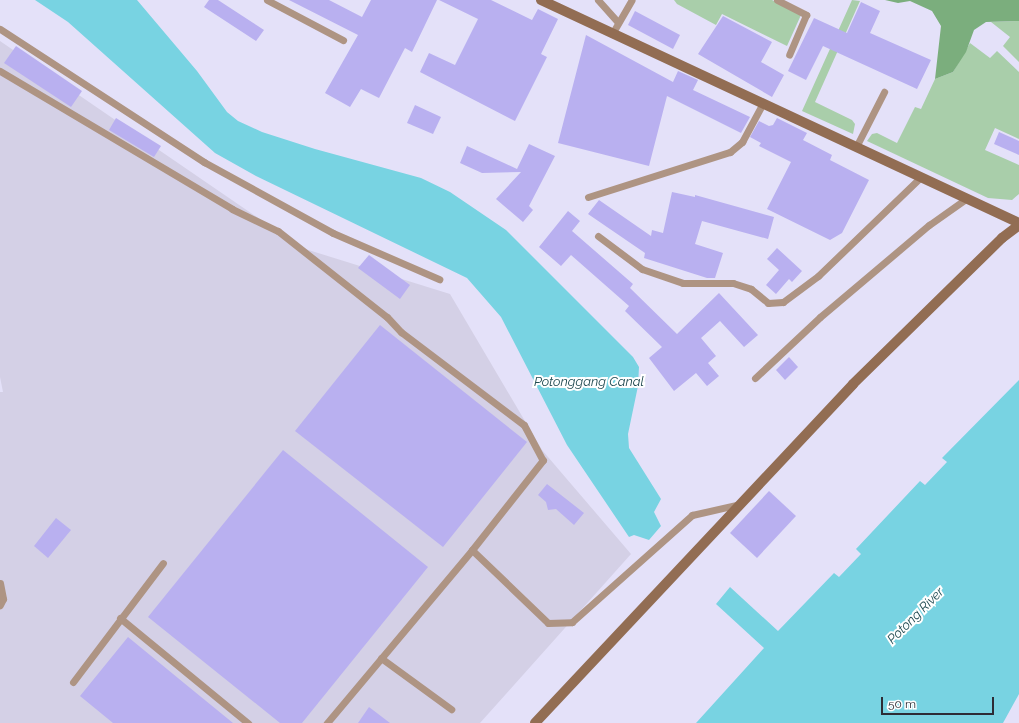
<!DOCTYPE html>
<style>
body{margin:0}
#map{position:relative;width:1019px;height:723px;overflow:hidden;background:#e4e1f9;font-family:Raleway,sans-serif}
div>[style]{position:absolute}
.industrial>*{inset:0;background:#d4d0e6}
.green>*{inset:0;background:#a9ceaa}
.forest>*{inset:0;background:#7bae7d}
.water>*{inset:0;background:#78d3e2}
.building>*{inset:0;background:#b9b0f0}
.lane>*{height:7px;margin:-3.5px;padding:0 3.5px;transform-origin:3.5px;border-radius:3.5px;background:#ae9483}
.secondary>*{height:10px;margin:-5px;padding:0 5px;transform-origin:5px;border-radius:5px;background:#926d53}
span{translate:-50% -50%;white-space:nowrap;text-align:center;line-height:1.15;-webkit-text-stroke:4px #fff;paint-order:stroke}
.water-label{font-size:13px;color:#204a51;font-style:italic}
.scale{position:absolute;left:881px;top:697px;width:113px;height:18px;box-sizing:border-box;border:2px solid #2d2c35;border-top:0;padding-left:5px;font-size:12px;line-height:14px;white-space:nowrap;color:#2d2c35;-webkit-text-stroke:3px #fff;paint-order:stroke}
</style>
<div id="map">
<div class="industrial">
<i style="clip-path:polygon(0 41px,302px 248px,450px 294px,542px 450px,631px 554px,480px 723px,0 723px,0 392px,3px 392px,0 377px)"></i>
</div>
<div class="green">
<i style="clip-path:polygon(674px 0,772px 0,801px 15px,787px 46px,722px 14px,716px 25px,677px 4px)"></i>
<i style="clip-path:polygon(852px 0,860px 1px,815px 102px,852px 120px,855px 124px,853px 134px,802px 111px)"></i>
<i style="clip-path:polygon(1019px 21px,1019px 62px,1003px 46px,1010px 37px,991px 22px)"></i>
<i style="clip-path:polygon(970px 43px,990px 58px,997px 51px,1019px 72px,1019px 139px,995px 128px,985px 150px,1019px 165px,1019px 194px,1012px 200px,988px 198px,867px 141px,872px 134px,877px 133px,897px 143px,915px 107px,921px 109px,935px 79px,953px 72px)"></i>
</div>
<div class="forest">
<i style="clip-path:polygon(885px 0,1019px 0,1019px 21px,986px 22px,974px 30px,966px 52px,953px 72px,935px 79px,941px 26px,932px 11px,910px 1px,898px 3px)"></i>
</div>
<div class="water">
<i style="clip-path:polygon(35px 0,137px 0,197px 71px,227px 112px,238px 121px,262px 132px,315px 149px,421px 178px,450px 192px,506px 230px,633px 357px,639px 367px,638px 386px,628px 434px,629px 448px,661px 499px,654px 512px,661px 526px,649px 540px,634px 535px,629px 537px,567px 445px,501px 317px,467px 278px,256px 176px,215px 153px,68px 22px)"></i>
<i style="clip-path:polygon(1019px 380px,1019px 694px,1003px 723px,696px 723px,764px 648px,716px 604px,730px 587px,778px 631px,834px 573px,839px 577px,861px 554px,856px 549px,920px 481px,925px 485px,947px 462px,942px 458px)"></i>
</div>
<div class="building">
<i style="clip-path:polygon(209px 0,218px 0,264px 30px,256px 41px,204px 7px)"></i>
<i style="clip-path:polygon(289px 0,329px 0,362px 17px,371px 0,437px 0,412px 52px,405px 48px,379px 98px,361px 89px,350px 107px,325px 93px,358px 35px)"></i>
<i style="clip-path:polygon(439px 0,491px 0,532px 20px,538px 9px,558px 19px,541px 54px,547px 57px,515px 121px,420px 72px,429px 53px,455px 65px,478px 19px)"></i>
<i style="clip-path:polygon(861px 2px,880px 11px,870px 33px,931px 60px,917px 89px,823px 46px,806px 80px,788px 71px,814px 18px,847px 33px)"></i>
<i style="clip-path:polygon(635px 11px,680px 35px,673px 49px,628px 25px)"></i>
<i style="clip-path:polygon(723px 16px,772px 42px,761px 62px,784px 75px,772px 97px,698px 54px)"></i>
<i style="clip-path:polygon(586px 35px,673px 82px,678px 71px,698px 80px,693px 90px,750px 117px,741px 133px,667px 96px,649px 166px,558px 143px)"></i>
<i style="clip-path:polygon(16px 46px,82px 91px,71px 107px,4px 63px)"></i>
<i style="clip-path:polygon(415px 105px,441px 117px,433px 134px,407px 123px)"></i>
<i style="clip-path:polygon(116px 118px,161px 146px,154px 157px,109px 130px)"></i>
<i style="clip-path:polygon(777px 118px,807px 133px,803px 140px,832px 155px,830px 160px,869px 180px,842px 233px,830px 240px,767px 209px,791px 162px,759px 146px,761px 143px,750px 137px,759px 121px,769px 126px,773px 125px)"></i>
<i style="clip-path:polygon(999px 132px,1019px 141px,1019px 155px,994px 144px)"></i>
<i style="clip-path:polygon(529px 144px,555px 156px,529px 206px,533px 210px,523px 222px,496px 199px,521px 172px,482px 173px,460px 163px,467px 146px,517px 169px)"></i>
<i style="clip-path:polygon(672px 192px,695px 197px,695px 195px,774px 217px,768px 239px,702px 221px,695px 244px,723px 253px,715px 278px,707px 278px,644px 258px,645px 253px,588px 214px,599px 200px,651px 236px,652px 230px,663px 233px)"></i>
<i style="clip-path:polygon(568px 211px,580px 221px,572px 231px,633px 284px,630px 288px,677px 334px,719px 293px,758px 335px,744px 347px,720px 321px,701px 338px,716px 356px,708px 363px,719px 376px,707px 386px,696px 373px,674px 391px,649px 358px,662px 347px,625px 311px,629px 306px,571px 255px,561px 266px,539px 247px)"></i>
<i style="clip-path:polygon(777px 248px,802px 271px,792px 282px,789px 279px,776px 294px,766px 285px,779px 270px,767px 259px)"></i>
<i style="clip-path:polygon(369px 255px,410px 285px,400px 299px,358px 268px)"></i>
<i style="clip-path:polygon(380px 325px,527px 442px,443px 547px,295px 431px)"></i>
<i style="clip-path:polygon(789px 357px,798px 367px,785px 380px,776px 370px)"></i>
<i style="clip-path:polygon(283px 450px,428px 567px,302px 723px,280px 723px,148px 617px)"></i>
<i style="clip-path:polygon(547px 484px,584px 513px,574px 525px,556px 509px,548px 510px,546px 502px,538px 495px)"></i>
<i style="clip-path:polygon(769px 491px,796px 516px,757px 558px,730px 533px)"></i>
<i style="clip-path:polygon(56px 518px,71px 530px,48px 558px,34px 546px)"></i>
<i style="clip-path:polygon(128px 637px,184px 683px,233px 723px,113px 723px,80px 696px)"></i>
<i style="clip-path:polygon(369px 707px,390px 723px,358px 723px)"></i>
</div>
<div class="lane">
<i style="left:267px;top:0;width:86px;rotate:27.8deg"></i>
<i style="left:598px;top:0;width:30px;rotate:48deg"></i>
<i style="left:777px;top:0;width:33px;rotate:27deg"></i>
<i style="left:806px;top:15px;width:43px;rotate:113deg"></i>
<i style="left:0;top:29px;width:244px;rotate:33.1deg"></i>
<i style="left:204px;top:162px;width:147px;rotate:28.8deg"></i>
<i style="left:333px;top:233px;width:116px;rotate:23.5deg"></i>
<i style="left:612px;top:34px;width:39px;rotate:-60deg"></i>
<i style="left:0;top:71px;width:270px;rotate:30.7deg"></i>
<i style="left:232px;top:209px;width:51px;rotate:25.6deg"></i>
<i style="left:278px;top:231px;width:139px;rotate:38.3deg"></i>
<i style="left:387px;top:317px;width:21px;rotate:47deg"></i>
<i style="left:401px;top:332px;width:154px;rotate:37.1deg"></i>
<i style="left:524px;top:425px;width:40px;rotate:62deg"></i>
<i style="left:543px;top:460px;width:115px;rotate:128.3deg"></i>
<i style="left:472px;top:550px;width:226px;rotate:130deg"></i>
<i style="left:856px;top:147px;width:62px;rotate:-63deg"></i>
<i style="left:588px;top:197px;width:149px;rotate:-17.6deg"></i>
<i style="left:730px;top:152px;width:16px;rotate:-40deg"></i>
<i style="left:742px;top:142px;width:44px;rotate:-61.7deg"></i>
<i style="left:598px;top:236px;width:55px;rotate:36.9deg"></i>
<i style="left:642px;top:269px;width:43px;rotate:18.9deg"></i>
<i style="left:683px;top:283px;width:50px"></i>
<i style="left:733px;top:283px;width:19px;rotate:18deg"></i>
<i style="left:751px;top:289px;width:22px;rotate:39deg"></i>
<i style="left:768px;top:303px;width:15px;rotate:-4deg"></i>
<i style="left:783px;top:302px;width:44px;rotate:-36.6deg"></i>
<i style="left:818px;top:276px;width:143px;rotate:-43.9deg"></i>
<i style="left:755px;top:378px;width:89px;rotate:-43.2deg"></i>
<i style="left:820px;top:317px;width:143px;rotate:-40.2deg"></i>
<i style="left:929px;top:225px;width:47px;rotate:-35.4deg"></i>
<i style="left:472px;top:550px;width:105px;rotate:43.8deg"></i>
<i style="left:548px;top:623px;width:24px;rotate:-2deg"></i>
<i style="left:572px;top:622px;width:161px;rotate:-41.7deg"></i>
<i style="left:692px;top:515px;width:49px;rotate:-12.9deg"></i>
<i style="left:0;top:583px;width:16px;rotate:79deg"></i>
<i style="left:3px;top:599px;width:7px;rotate:117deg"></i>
<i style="left:120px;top:618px;width:166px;rotate:39.4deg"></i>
<i style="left:381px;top:658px;width:87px;rotate:36.1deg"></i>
<i style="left:73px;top:682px;width:149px;rotate:-52.9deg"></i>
</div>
<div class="secondary">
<i style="left:541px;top:0;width:527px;rotate:25.01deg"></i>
<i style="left:535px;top:723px;width:465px;rotate:-46.8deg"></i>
<i style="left:853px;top:384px;width:209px;rotate:-44.4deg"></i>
<i style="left:1002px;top:238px;width:21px;rotate:-37deg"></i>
</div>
<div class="water-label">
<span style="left:589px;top:382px">Potonggang Canal</span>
<span style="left:916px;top:616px;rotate:-45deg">Potong River</span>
</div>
<div class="scale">50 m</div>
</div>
